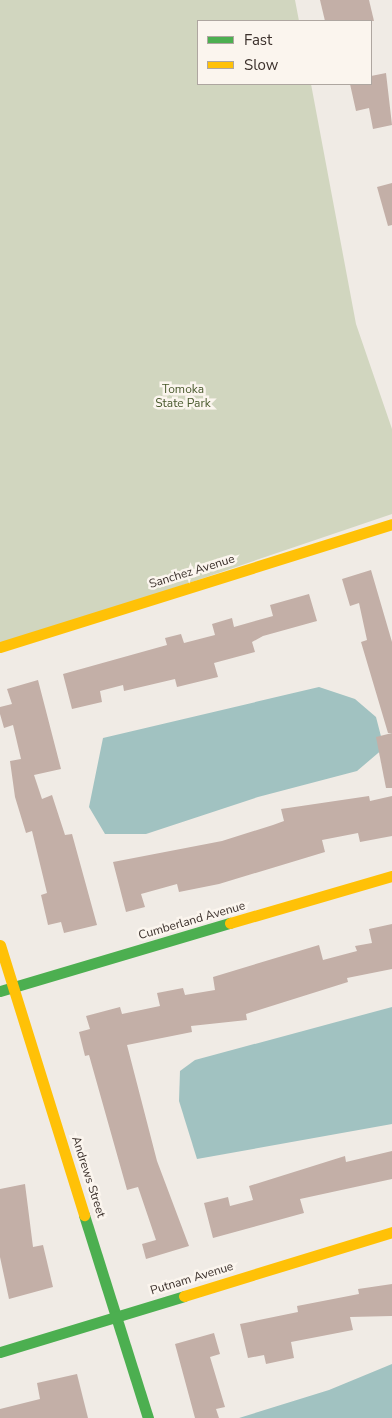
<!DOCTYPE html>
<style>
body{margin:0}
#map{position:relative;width:392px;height:1418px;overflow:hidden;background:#f0ebe5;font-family:"Nunito Sans",sans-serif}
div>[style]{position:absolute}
.green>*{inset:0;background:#d1d6bf}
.water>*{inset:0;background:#a1c2c1}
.building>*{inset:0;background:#c3afa7}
.fast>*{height:11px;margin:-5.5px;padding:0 5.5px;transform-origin:5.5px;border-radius:5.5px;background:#4caf50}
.slow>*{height:11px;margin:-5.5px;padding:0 5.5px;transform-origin:5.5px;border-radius:5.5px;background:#ffc107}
span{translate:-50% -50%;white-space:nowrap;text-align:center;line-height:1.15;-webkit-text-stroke:5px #fbf5ee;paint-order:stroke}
.park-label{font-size:12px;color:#4a5a2e}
.street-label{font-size:12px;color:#3b302b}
.legend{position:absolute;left:197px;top:20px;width:175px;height:65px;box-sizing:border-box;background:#fbf5ee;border:1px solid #aea6a0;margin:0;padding:6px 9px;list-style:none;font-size:15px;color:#3b302b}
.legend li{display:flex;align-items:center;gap:10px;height:25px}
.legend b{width:25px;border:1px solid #aea6a0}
</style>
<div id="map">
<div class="green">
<i style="clip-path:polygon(0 0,295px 0,299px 21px,198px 21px,198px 84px,311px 84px,356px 324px,392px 429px,392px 514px,0 647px)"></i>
</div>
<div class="water">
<i style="clip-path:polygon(319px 687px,355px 699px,376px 717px,384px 748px,357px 771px,258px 797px,146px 834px,105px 834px,89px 807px,103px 738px)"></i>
<i style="clip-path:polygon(392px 1007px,392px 1124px,197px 1159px,179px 1101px,180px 1071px,195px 1060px)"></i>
<i style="clip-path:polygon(392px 1364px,392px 1418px,239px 1418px,329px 1390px)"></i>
</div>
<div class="building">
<i style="clip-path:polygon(320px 0,369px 0,374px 21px,325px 21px)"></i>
<i style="clip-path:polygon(386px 73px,392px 125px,373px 129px,369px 108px,356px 111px,350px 84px,371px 84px,371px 76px)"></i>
<i style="clip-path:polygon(392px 183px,392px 225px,388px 226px,377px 187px)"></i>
<i style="clip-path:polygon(371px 570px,392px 642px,392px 733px,388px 733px,361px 642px,367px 640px,359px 603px,350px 606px,342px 579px)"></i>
<i style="clip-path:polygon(309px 594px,317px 621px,263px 636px,252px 642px,255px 652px,214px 663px,218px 677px,177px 687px,175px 679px,124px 691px,123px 685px,100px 691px,102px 702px,72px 709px,63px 674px,167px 645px,165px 638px,181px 634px,184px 643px,215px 635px,212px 624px,232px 618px,234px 627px,273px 616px,270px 605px)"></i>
<i style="clip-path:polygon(38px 680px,61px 769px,34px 775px,42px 799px,52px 795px,65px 835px,72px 834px,97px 925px,64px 933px,61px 922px,48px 925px,41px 895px,47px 893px,32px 831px,26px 833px,15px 797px,10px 761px,21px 759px,13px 725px,4px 728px,0 714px,0 707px,12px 704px,7px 689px)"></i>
<i style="clip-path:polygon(392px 733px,392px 788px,386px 788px,376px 737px)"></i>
<i style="clip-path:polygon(369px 796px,370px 801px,392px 796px,392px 836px,360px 842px,358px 833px,322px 840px,325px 852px,219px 884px,179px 892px,177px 884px,141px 894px,145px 907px,126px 912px,113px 862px,222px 841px,273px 825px,284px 821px,281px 809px)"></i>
<i style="clip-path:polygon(392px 924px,392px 969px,347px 978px,348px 982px,246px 1014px,247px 1020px,191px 1026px,192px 1032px,127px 1045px,157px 1161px,189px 1246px,146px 1259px,142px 1244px,156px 1240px,138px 1187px,127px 1190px,89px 1055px,85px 1056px,79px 1032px,90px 1029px,86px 1016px,120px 1007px,122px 1014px,160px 1006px,157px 993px,183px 988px,185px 995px,215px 990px,213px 977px,319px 945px,323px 960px,357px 951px,355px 946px,372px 943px,369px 929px)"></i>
<i style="clip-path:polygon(392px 1151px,392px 1179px,300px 1199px,304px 1213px,213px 1238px,204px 1203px,228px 1197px,230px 1206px,253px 1200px,249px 1186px,345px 1156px,346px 1162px)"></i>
<i style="clip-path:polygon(25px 1184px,33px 1247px,43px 1245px,53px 1287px,9px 1299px,0 1257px,0 1189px)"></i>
<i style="clip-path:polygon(392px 1284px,392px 1316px,350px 1317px,353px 1330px,291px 1342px,294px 1358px,266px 1364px,264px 1355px,248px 1358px,240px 1324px,298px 1312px,297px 1306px,359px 1294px,358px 1289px)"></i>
<i style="clip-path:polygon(214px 1333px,220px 1354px,210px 1357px,225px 1407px,216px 1409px,219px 1418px,195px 1418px,175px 1344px)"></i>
<i style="clip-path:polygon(77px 1374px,88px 1418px,0 1418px,0 1409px,40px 1399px,37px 1383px)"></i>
</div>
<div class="fast">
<i style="left:0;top:991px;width:240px;rotate:-16.5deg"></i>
<i style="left:84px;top:1215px;width:213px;rotate:72.5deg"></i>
<i style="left:0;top:1352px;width:192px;rotate:-16.9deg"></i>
</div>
<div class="slow">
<i style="left:0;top:647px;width:411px;rotate:-17.4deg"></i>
<i style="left:230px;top:923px;width:169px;rotate:-16.2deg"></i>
<i style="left:0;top:945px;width:283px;rotate:72.7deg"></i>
<i style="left:184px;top:1296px;width:218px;rotate:-17.1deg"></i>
</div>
<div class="park-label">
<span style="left:183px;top:397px">Tomoka<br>State Park</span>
</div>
<div class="street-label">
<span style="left:192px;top:572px;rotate:-17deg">Sanchez Avenue</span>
<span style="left:192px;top:921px;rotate:-16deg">Cumberland Avenue</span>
<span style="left:88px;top:1177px;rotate:72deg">Andrews Street</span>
<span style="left:192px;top:1279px;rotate:-17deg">Putnam Avenue</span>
</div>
<ul class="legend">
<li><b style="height:6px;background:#4caf50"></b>Fast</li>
<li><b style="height:6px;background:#ffc107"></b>Slow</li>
</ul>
</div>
